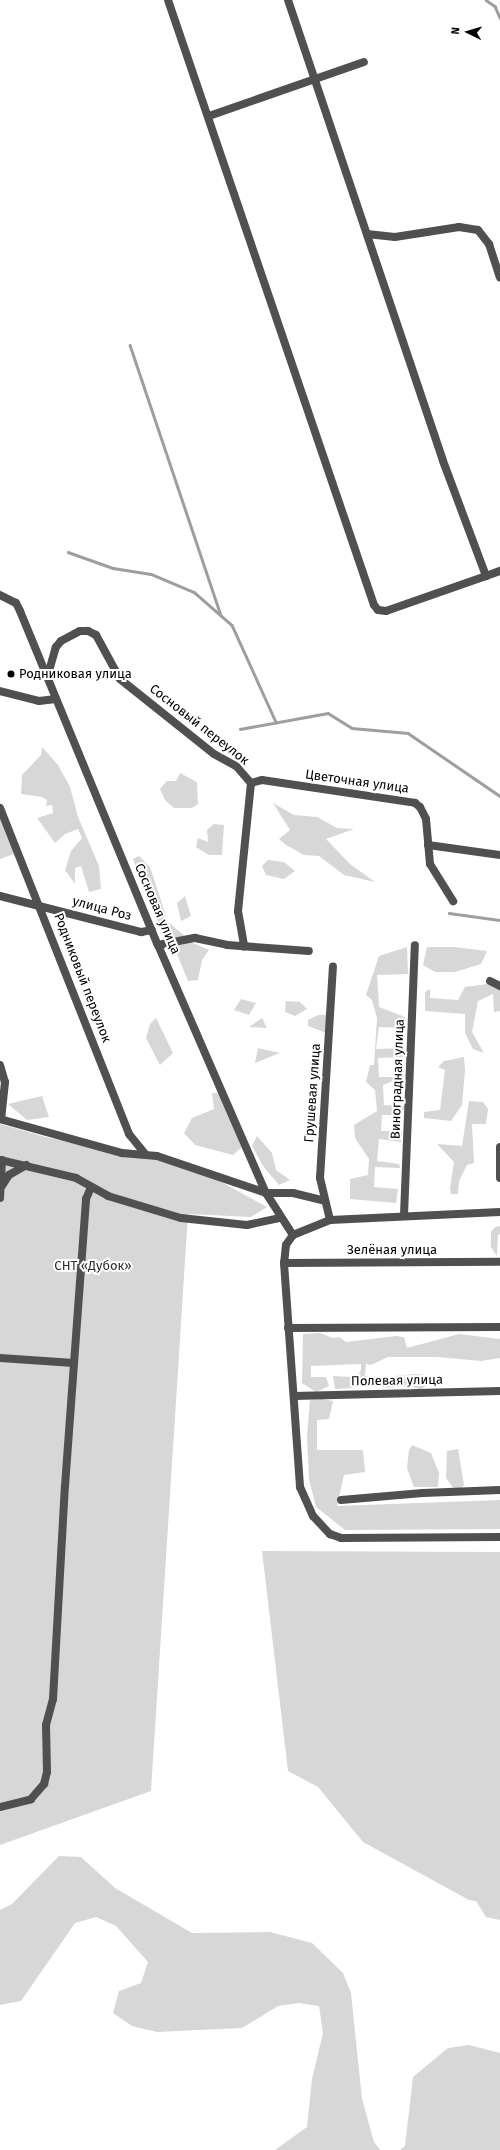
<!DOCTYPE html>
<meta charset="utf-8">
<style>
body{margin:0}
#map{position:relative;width:500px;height:2150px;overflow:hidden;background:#fff;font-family:"Fira Sans",sans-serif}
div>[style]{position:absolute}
.green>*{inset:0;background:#d7d7d7}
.stream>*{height:2.5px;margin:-1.25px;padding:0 1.25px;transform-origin:1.25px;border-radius:1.25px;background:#9e9e9e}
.street>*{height:8px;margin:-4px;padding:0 4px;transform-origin:4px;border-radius:4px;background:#505050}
.dots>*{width:11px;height:11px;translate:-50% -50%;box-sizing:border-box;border:2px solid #fff;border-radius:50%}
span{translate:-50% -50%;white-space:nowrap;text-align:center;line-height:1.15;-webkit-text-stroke:4px #fff;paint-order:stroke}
.poi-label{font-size:13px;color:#000}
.left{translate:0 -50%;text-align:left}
.street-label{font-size:13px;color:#000}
.park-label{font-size:13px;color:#2e2e2e}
.north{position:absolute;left:448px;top:12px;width:40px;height:40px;-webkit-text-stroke:3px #fff;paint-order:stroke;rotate:275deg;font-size:11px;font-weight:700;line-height:16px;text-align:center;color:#000}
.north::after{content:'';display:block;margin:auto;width:14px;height:18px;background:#000;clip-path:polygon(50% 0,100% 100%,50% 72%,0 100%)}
</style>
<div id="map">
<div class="green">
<i style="clip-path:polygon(42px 747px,58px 765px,70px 787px,78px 817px,99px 866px,101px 889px,89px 892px,81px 866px,75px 868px,75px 884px,65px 870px,71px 851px,82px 838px,78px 829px,65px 834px,55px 843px,37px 818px,53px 813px,52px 805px,46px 806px,47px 800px,42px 797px,21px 794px,22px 775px,41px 755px)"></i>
<i style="clip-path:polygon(180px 773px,197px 782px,198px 804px,192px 808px,174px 808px,165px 800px,160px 789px,167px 781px,176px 781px)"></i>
<i style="clip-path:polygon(273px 803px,294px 815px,317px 817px,337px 828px,354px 829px,326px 839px,350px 864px,375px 882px,344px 875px,319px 856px,304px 855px,286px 845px,279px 839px,290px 830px)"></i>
<i style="clip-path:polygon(0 818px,14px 854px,0 859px)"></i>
<i style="clip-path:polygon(214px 824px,224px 825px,222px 855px,209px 855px,196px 847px,198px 838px,208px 842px,207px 830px)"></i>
<i style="clip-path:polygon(139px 856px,150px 867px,168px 922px,193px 943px,209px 950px,202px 960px,198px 980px,188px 981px,177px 954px,162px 935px,133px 859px)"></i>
<i style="clip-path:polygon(268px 860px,284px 862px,295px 871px,284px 879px,266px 875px,262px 866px)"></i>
<i style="clip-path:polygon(185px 896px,191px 916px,181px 921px,177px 903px)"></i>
<i style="clip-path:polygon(407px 947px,408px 974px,377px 975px,379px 1007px,405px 1017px,402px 1028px,379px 1027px,376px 1049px,405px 1048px,404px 1057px,378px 1058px,379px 1077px,403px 1077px,383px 1085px,384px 1105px,405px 1106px,401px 1115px,382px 1115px,381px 1131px,402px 1131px,401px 1142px,379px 1139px,377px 1161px,399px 1164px,400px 1168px,375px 1167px,374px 1187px,398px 1189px,396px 1203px,350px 1199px,350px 1179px,368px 1175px,369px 1159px,355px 1138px,354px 1125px,377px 1111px,375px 1090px,366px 1082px,370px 1065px,374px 1065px,377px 1018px,372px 1000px,366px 995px,379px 956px)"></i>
<i style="clip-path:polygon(427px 947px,454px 947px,487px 951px,481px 964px,455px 972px,435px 972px,423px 965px)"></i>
<i style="clip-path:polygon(494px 983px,500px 986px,500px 1011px,494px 1012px,493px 994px,478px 1001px,472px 1032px,484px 1053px,473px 1049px,465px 1033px,465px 1014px,425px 1011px,425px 992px,430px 989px,430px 998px,458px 1000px,465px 987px)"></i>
<i style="clip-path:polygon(241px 999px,256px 1003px,249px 1015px,234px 1010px)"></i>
<i style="clip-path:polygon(286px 1001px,300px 1002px,307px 1009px,295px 1016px,285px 1012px)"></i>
<i style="clip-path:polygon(318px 1015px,330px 1015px,329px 1034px,308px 1026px,308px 1020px)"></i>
<i style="clip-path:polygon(156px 1018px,173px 1053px,160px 1065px,146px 1038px,150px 1024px)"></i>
<i style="clip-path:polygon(262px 1018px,267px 1028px,249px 1027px)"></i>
<i style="clip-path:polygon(258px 1048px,280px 1053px,255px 1063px)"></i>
<i style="clip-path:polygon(464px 1057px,465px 1070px,462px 1105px,451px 1121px,424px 1118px,424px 1112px,440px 1110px,445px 1070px,438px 1067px,444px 1061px)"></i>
<i style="clip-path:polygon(212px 1093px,223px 1094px,245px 1144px,233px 1155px,195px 1145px,184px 1133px,192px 1118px,214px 1109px)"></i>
<i style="clip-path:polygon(42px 1096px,49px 1117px,27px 1120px,8px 1104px)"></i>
<i style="clip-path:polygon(469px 1101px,483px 1102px,488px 1109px,486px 1124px,472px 1124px,474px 1163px,467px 1165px,459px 1181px,458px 1194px,451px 1194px,450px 1188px,454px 1162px,437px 1144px,462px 1146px)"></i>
<i style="clip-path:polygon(0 1124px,49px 1138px,183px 1161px,267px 1207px,251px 1217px,188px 1214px,151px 1791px,0 1845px)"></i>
<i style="clip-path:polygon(257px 1136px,272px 1153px,276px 1170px,290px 1180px,279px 1185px,263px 1166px,252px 1146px)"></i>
<i style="clip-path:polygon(500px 1226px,500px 1234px,498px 1235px,497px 1256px,491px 1247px,491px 1232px,495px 1227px)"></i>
<i style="clip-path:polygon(320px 1333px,333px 1338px,339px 1337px,346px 1342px,396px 1336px,404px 1337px,407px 1348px,459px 1334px,500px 1339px,500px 1358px,481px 1361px,437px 1357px,388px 1357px,371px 1365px,366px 1364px,365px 1376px,376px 1376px,379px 1386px,357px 1387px,356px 1379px,361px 1370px,361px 1364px,311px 1366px,311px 1377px,326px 1377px,329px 1386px,316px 1392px,302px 1383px,303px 1334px)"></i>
<i style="clip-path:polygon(415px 1374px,437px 1376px,437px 1380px,421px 1389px,405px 1386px,386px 1388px,383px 1377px)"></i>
<i style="clip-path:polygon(333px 1376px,352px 1377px,352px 1388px,335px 1389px)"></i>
<i style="clip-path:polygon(322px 1399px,333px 1401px,329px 1419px,317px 1420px,317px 1450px,363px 1450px,365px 1472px,344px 1475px,337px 1506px,500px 1500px,500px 1529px,345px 1530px,316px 1507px,309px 1479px,307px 1437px,310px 1400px)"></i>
<i style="clip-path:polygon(412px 1445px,431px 1453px,439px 1473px,438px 1487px,414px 1487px,407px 1468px,409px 1450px)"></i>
<i style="clip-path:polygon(458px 1449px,464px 1485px,457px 1493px,446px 1478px,447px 1451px)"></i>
<i style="clip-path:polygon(262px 1551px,500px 1552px,500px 1920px,486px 1917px,476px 1901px,469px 1900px,363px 1842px,318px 1787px,288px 1771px)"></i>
<i style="clip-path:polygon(59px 1856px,81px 1857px,115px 1888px,192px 1933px,270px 1932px,312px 1943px,343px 1973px,351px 1993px,362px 2099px,374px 2142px,380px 2150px,275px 2150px,307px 2127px,312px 2079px,323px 2033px,319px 2006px,299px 2003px,278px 2006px,242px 2028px,157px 2032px,132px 2026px,113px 2013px,119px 1991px,141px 1983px,148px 1962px,116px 1926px,96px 1917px,75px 1923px,21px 2001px,0 2005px,0 1910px,12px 1904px)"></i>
<i style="clip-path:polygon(469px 2045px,500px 2053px,500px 2150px,400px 2150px,405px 2146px,413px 2077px,448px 2048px)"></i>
</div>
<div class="stream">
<i style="left:486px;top:0;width:11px;rotate:34deg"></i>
<i style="left:495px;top:6px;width:13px;rotate:67deg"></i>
<i style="left:130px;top:345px;width:285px;rotate:71.4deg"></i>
<i style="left:68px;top:552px;width:48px;rotate:19.6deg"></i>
<i style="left:113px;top:568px;width:38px;rotate:9deg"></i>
<i style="left:151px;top:574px;width:47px;rotate:22.7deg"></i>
<i style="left:194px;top:592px;width:50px;rotate:41deg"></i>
<i style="left:232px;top:625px;width:107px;rotate:65.6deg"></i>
<i style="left:240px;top:729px;width:89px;rotate:-10.3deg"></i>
<i style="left:328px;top:713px;width:28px;rotate:32deg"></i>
<i style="left:352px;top:728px;width:56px;rotate:5.1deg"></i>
<i style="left:408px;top:733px;width:112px;rotate:34.4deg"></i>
<i style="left:449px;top:913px;width:51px;rotate:7.8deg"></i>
</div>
<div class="street">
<i style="left:168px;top:0;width:639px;rotate:71.2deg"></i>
<i style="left:374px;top:605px;width:6px;rotate:51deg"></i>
<i style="left:378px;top:610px;width:8px;rotate:7deg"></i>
<i style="left:386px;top:611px;width:106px;rotate:-19.3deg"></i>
<i style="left:288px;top:0;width:486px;rotate:71.4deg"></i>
<i style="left:443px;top:461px;width:123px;rotate:69.5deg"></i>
<i style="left:486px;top:576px;width:15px;rotate:-20deg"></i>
<i style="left:209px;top:116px;width:164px;rotate:-19.2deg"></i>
<i style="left:367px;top:234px;width:28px;rotate:6deg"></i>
<i style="left:395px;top:237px;width:65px;rotate:-8.9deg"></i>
<i style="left:459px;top:227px;width:19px;rotate:9deg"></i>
<i style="left:478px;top:230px;width:18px;rotate:52deg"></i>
<i style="left:489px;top:244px;width:35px;rotate:72deg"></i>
<i style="left:0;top:595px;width:18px;rotate:27deg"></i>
<i style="left:16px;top:603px;width:9px;rotate:63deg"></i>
<i style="left:20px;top:611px;width:361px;rotate:67.6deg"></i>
<i style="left:158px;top:945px;width:270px;rotate:66.5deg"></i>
<i style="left:266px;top:1193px;width:50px;rotate:57.3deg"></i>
<i style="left:46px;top:674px;width:4px;rotate:-45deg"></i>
<i style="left:49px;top:671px;width:25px;rotate:-74deg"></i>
<i style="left:56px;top:647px;width:8px;rotate:-50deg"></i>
<i style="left:61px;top:641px;width:21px;rotate:-28deg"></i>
<i style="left:80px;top:631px;width:8px"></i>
<i style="left:88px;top:631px;width:9px;rotate:27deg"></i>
<i style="left:96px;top:635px;width:50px;rotate:61.4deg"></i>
<i style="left:120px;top:679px;width:120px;rotate:38.6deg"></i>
<i style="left:214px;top:754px;width:26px;rotate:29deg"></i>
<i style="left:237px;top:767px;width:21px;rotate:49deg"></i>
<i style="left:251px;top:783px;width:129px;rotate:95.8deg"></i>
<i style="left:238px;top:911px;width:36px;rotate:80deg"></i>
<i style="left:0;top:691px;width:40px;rotate:14.4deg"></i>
<i style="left:39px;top:701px;width:17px;rotate:-7deg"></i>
<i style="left:251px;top:783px;width:11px;rotate:-15deg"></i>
<i style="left:262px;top:780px;width:155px;rotate:8.5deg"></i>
<i style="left:415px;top:803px;width:6px;rotate:39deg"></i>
<i style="left:420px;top:807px;width:13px;rotate:63deg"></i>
<i style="left:426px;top:819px;width:45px;rotate:84.9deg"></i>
<i style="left:430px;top:864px;width:44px;rotate:58.1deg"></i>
<i style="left:0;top:808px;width:351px;rotate:68.4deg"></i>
<i style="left:129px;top:1134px;width:26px;rotate:51deg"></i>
<i style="left:428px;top:845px;width:73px;rotate:7.9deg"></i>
<i style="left:0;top:896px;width:146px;rotate:14.3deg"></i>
<i style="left:141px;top:932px;width:11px;rotate:-10deg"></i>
<i style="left:158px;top:945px;width:38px;rotate:-11deg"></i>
<i style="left:195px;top:938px;width:33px;rotate:12deg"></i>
<i style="left:227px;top:945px;width:82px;rotate:4.2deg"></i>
<i style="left:490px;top:981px;width:11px;rotate:27deg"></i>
<i style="left:0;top:1065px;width:18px;rotate:74deg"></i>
<i style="left:5px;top:1082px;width:37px;rotate:96deg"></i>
<i style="left:0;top:1119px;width:127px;rotate:15.6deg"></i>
<i style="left:122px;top:1153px;width:35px;rotate:5deg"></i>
<i style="left:157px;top:1156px;width:115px;rotate:18.7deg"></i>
<i style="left:266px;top:1193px;width:27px"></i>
<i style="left:293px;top:1193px;width:32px;rotate:14deg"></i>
<i style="left:500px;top:1147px;width:31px;rotate:90deg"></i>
<i style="left:0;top:1160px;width:78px;rotate:13.3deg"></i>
<i style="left:76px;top:1178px;width:37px;rotate:29deg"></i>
<i style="left:108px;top:1196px;width:76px;rotate:16.8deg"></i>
<i style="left:181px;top:1218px;width:66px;rotate:6.1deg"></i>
<i style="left:247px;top:1225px;width:34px;rotate:-12deg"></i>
<i style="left:2px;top:1186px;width:13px;rotate:-58deg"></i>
<i style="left:9px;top:1175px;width:20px;rotate:-30deg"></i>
<i style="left:0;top:1198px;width:38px;rotate:-87deg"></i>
<i style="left:500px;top:1212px;width:170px;rotate:177.3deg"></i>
<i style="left:330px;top:1220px;width:40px;rotate:158deg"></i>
<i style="left:293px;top:1235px;width:12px;rotate:125deg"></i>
<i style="left:286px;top:1245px;width:18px;rotate:96deg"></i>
<i style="left:284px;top:1263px;width:225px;rotate:85.9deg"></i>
<i style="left:300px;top:1487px;width:32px;rotate:66deg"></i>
<i style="left:313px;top:1516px;width:25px;rotate:47deg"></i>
<i style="left:330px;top:1534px;width:12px;rotate:20deg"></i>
<i style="left:341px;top:1538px;width:159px;rotate:-0.4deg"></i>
<i style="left:404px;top:1215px;width:270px;rotate:-87.7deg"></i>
<i style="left:330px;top:1220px;width:43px;rotate:-103.4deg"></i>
<i style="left:320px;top:1178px;width:212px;rotate:-86.5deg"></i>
<i style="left:284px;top:1263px;width:216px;rotate:-0.3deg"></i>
<i style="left:288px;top:1328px;width:212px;rotate:-0.3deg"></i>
<i style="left:0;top:1358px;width:74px;rotate:3.9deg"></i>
<i style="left:294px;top:1396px;width:206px;rotate:-1.4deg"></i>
<i style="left:341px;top:1500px;width:82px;rotate:-4.9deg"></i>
<i style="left:423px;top:1493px;width:77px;rotate:-2.2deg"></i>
<i style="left:0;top:1807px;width:32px;rotate:-14deg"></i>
<i style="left:31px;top:1799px;width:20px;rotate:-49deg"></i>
<i style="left:44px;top:1784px;width:12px;rotate:-76deg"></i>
<i style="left:47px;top:1772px;width:47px;rotate:-91.2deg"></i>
<i style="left:46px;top:1725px;width:27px;rotate:-75deg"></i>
<i style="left:53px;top:1699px;width:213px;rotate:-86.8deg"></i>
<i style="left:65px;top:1486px;width:288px;rotate:-85.8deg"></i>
<i style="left:86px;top:1199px;width:13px;rotate:-67deg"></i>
</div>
<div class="dots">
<i style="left:11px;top:674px;background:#000"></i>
</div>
<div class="poi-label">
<span class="left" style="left:19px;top:674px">Родниковая улица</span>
</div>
<div class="street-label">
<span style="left:199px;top:725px;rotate:38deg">Сосновый переулок</span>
<span style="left:357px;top:782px;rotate:8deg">Цветочная улица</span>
<span style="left:102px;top:909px;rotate:15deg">улица Роз</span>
<span style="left:157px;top:909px;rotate:67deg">Сосновая улица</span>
<span style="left:82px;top:978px;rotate:69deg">Родниковый переулок</span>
<span style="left:398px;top:1079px;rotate:-88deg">Виноградная улица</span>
<span style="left:313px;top:1093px;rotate:-86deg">Грушевая улица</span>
<span style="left:392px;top:1250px">Зелёная улица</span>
<span style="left:397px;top:1381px;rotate:-1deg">Полевая улица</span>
</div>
<div class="park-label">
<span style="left:93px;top:1266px">СНТ «Дубок»</span>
</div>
<div class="north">N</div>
</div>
